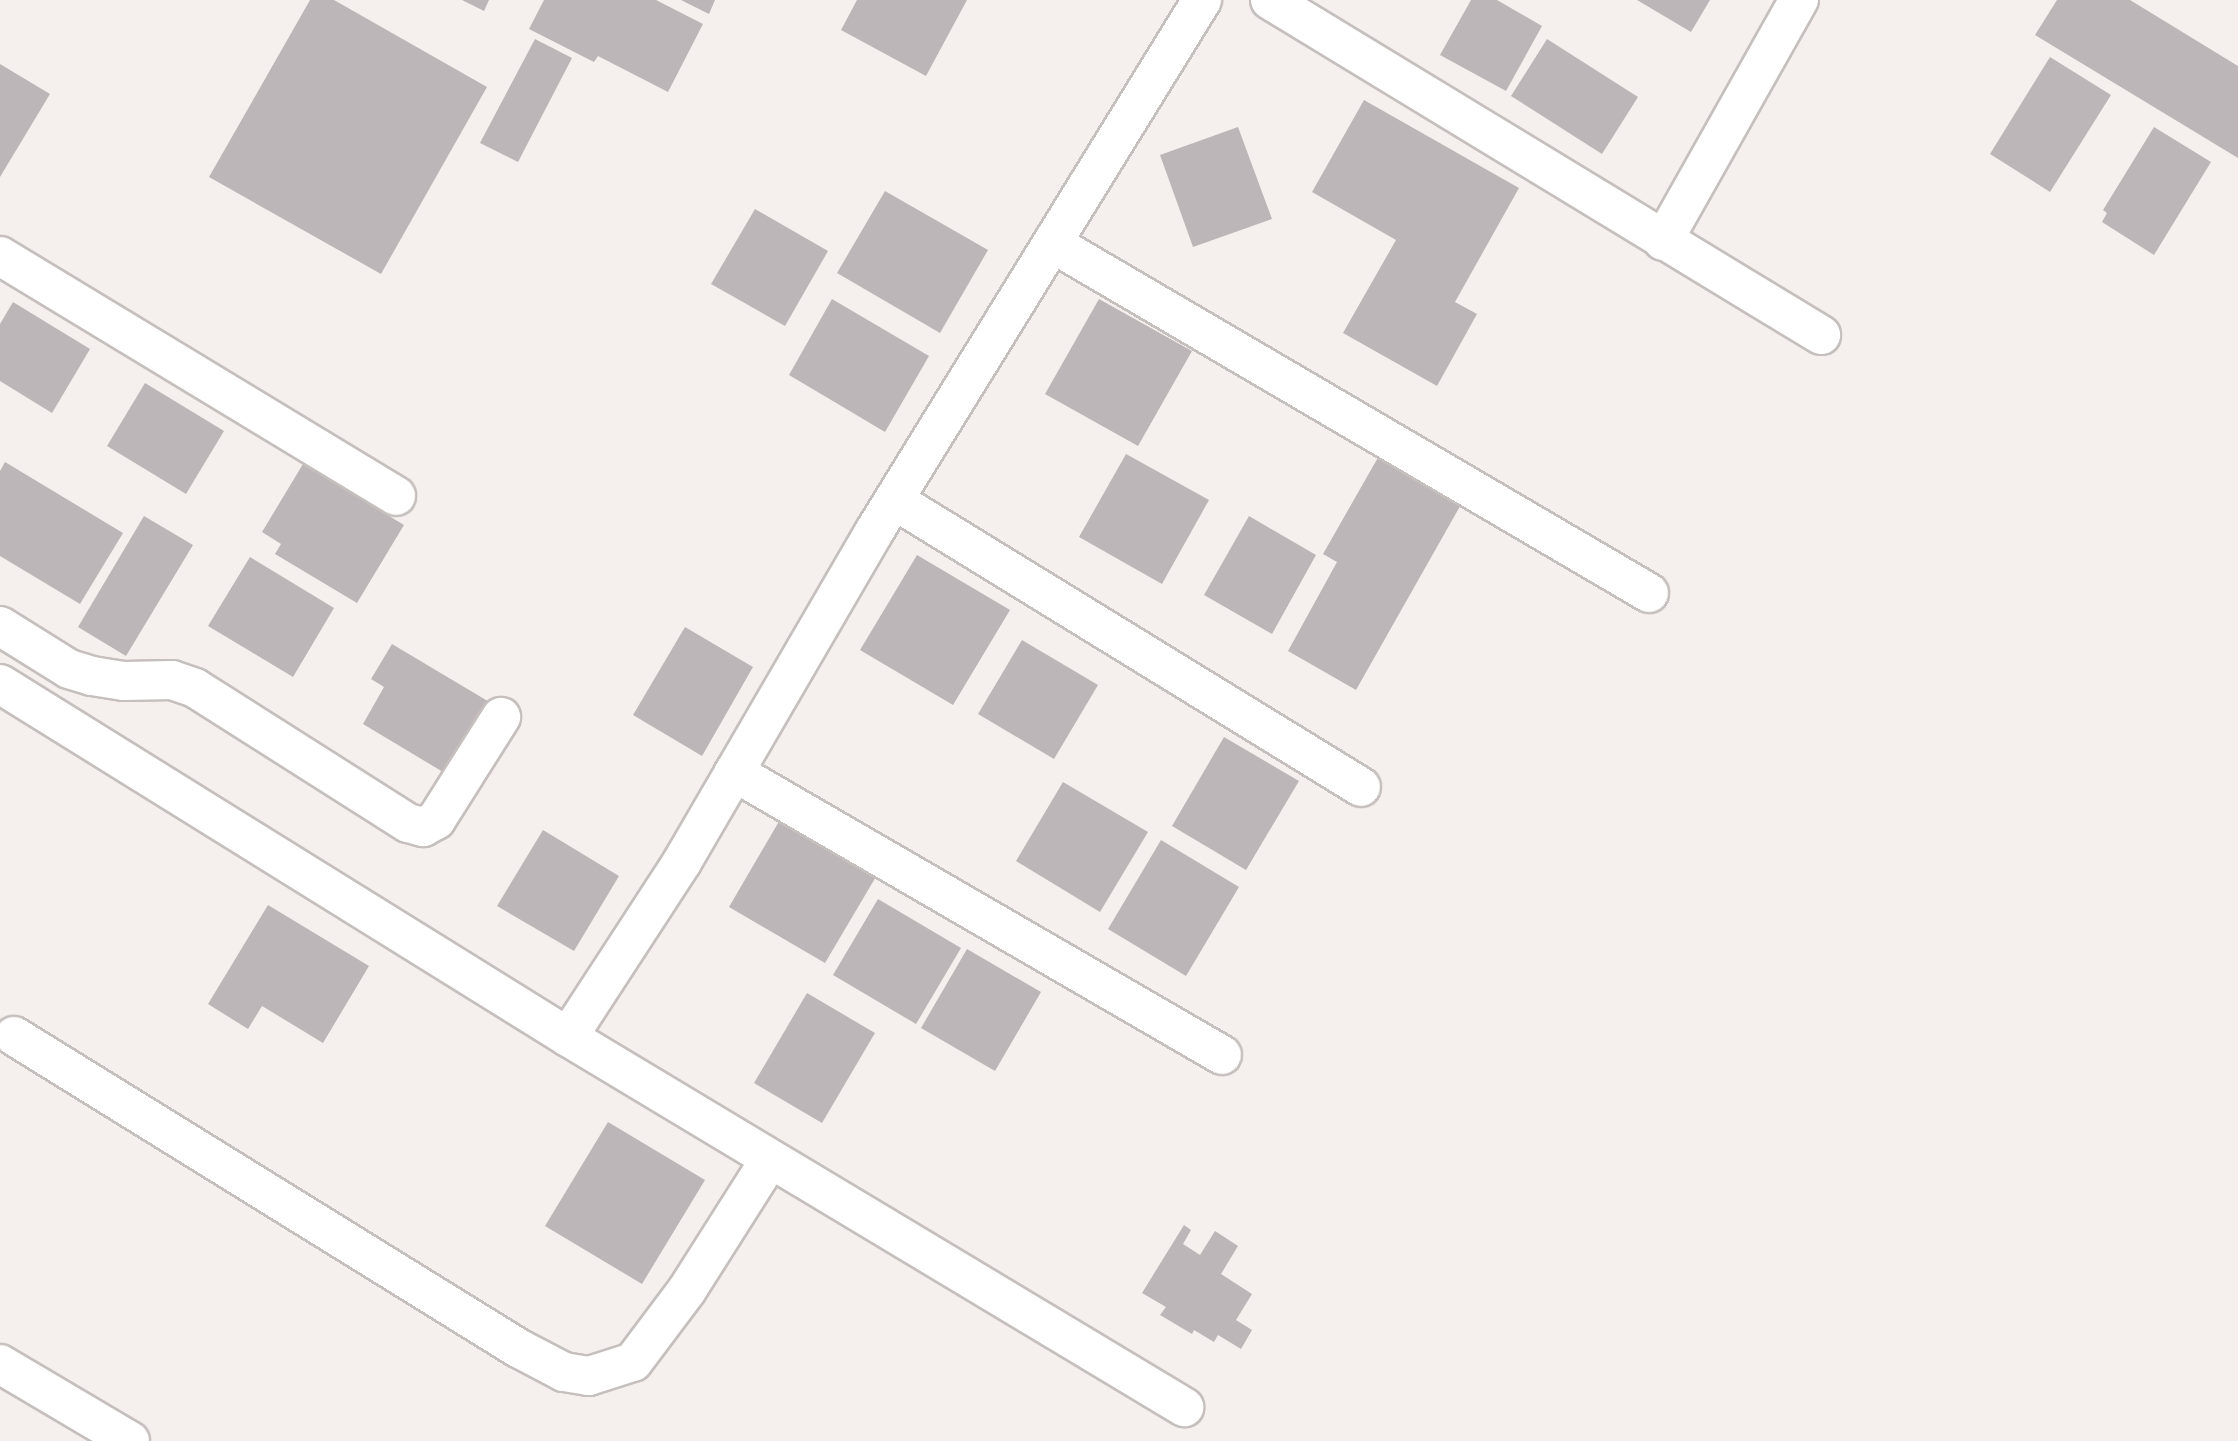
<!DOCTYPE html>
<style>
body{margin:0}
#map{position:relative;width:2238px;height:1441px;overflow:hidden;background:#f5f0ed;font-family:"Space Grotesk",sans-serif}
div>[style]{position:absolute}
.building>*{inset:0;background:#bcb6b9}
.roads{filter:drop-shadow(2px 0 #c5bfbd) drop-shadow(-2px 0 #c5bfbd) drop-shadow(0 2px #c5bfbd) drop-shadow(0 -2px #c5bfbd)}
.minor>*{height:38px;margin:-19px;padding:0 19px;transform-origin:19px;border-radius:19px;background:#fff}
span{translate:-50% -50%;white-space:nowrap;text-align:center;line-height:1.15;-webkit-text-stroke:7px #fff;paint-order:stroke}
</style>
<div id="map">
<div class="building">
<i style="clip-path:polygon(310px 0,334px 0,487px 87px,381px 274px,209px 177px)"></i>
<i style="clip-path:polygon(462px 0,489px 0,484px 11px)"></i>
<i style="clip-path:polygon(544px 0,656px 0,703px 24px,668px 92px,598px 56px,594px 62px,529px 29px)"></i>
<i style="clip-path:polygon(681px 0,715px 0,709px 14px)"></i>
<i style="clip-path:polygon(857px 0,967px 0,926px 76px,841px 30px)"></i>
<i style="clip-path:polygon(1471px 0,1497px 0,1542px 26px,1506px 91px,1440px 55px)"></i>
<i style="clip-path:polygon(1637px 0,1710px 0,1691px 32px)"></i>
<i style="clip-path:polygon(2057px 0,2130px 0,2238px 66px,2238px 158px,2035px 35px)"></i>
<i style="clip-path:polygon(535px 39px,572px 58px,518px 162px,480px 143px)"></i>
<i style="clip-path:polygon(1547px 39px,1638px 97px,1602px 154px,1511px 96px)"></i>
<i style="clip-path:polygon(2050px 57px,2111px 95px,2050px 192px,1990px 154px)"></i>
<i style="clip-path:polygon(0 64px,50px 94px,0 177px)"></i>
<i style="clip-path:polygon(1364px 100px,1519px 188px,1455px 302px,1477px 314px,1437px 386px,1343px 333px,1396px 240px,1312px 192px)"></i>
<i style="clip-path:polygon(1238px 127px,1272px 219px,1193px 247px,1160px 155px)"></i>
<i style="clip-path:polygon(2154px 127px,2211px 162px,2154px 255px,2102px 222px,2107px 213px,2103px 210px)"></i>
<i style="clip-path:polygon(885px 191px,988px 250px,940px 333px,837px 273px)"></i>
<i style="clip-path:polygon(755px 209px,828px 251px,785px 326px,711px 284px)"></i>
<i style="clip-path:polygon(832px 299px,929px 356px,885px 432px,789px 375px)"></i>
<i style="clip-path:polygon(1099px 299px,1192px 351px,1138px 446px,1045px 394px)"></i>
<i style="clip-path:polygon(13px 302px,90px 349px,52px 413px,0 381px,0 324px)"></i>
<i style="clip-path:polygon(145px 383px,224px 431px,186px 494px,107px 446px)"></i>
<i style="clip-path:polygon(1126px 454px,1209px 500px,1162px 584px,1079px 537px)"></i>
<i style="clip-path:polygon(1380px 454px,1463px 501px,1356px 690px,1288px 651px,1337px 562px,1323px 554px)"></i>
<i style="clip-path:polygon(5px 462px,123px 533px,80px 604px,0 556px,0 471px)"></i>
<i style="clip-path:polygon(303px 464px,404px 525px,357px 603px,275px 554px,281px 544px,262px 532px)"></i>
<i style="clip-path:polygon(144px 516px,193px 545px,126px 656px,78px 627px)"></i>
<i style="clip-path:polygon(1249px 516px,1316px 555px,1272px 634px,1204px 595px)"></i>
<i style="clip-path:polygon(917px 555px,1010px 610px,953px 705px,860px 650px)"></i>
<i style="clip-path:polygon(250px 557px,334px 608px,293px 677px,208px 626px)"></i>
<i style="clip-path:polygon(685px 627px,753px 667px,702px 756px,633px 715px)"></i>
<i style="clip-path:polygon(1022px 640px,1098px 685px,1054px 759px,978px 714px)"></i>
<i style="clip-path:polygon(392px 644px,491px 703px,448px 775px,363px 724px,384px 687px,371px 679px)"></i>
<i style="clip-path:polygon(1224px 737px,1299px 781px,1246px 870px,1172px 826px)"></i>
<i style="clip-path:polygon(1063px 782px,1148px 832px,1100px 912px,1016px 861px)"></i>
<i style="clip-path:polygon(781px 818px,877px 875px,825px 963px,729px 907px)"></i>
<i style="clip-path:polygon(543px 830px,619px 876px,574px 951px,497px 906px)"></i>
<i style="clip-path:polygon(1161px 840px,1239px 887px,1186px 976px,1108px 929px)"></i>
<i style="clip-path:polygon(878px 899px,961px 948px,916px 1024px,833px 975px)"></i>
<i style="clip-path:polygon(268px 905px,369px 966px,323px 1043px,262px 1006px,248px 1029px,208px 1004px)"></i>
<i style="clip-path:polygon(967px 949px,1041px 992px,995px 1071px,921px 1028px)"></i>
<i style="clip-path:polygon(807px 993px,875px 1033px,822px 1123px,754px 1083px)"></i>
<i style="clip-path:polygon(608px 1122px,705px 1180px,642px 1284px,545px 1226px)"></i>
<i style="clip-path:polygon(1184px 1225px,1191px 1230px,1183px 1244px,1200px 1255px,1215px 1231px,1238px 1246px,1221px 1274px,1252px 1294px,1236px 1320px,1252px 1330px,1241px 1349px,1218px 1335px,1214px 1342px,1194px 1330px,1192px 1334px,1160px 1315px,1166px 1307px,1142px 1293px)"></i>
</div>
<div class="roads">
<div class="minor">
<i style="left:1270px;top:0;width:645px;rotate:31.3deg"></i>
<i style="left:1663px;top:241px;width:277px;rotate:-60.6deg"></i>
<i style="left:1052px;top:243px;width:692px;rotate:30.38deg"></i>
<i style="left:0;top:256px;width:463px;rotate:31.2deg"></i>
<i style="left:894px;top:500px;width:548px;rotate:31.57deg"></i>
<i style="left:0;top:626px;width:81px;rotate:31.9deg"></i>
<i style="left:69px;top:669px;width:24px;rotate:17deg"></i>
<i style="left:92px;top:676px;width:32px;rotate:9deg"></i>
<i style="left:124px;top:681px;width:48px;rotate:-1.2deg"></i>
<i style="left:172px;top:680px;width:24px;rotate:19deg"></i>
<i style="left:195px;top:688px;width:252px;rotate:32.4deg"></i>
<i style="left:408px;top:823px;width:16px;rotate:15deg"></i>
<i style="left:423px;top:827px;width:15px;rotate:-28deg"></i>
<i style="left:436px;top:820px;width:122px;rotate:-57.7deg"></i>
<i style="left:0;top:684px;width:669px;rotate:31.86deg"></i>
<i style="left:568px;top:1037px;width:209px;rotate:-56.9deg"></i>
<i style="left:682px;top:862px;width:382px;rotate:-59.8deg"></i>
<i style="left:874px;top:532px;width:625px;rotate:-58.34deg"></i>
<i style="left:734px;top:772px;width:564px;rotate:30.11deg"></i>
<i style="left:14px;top:1036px;width:593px;rotate:31.76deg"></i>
<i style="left:518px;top:1348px;width:52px;rotate:27.6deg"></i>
<i style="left:564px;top:1372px;width:25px;rotate:9deg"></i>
<i style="left:589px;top:1376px;width:46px;rotate:-17.7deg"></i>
<i style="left:633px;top:1362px;width:90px;rotate:-53.1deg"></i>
<i style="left:687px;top:1290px;width:155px;rotate:-57.6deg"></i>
<i style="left:568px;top:1037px;width:719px;rotate:30.99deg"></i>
<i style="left:0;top:1364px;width:151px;rotate:30.6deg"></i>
</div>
</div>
</div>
